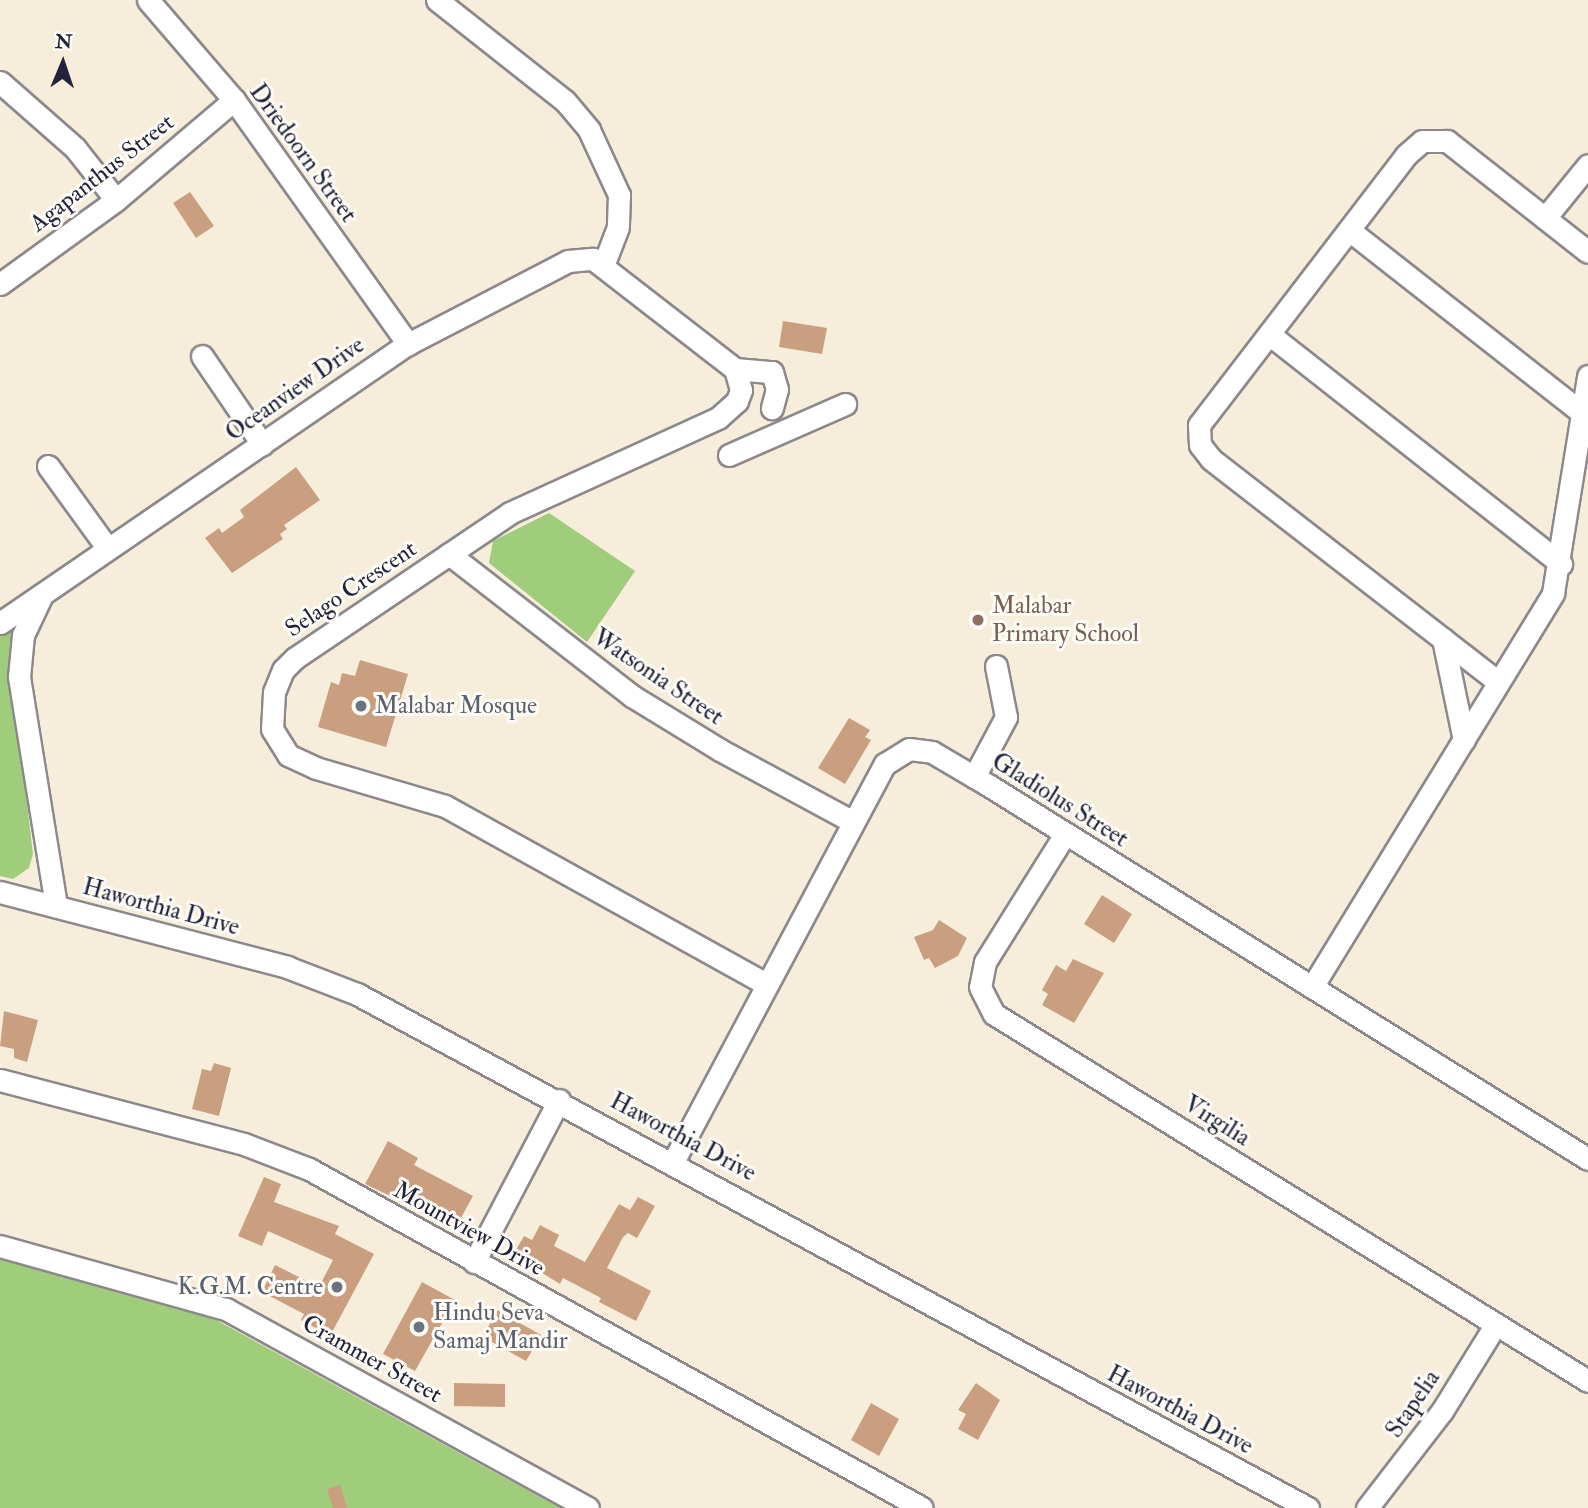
<!DOCTYPE html>
<style>
body{margin:0}
#map{position:relative;width:1588px;height:1508px;overflow:hidden;background:#f6eedb;font-family:"IM FELL Double Pica",serif}
div>[style]{position:absolute}
.green>*{inset:0;background:#a0cd7b}
.building>*{inset:0;background:#c99f80}
.roads{filter:drop-shadow(2px 0 #8c888b) drop-shadow(-2px 0 #8c888b) drop-shadow(0 2px #8c888b) drop-shadow(0 -2px #8c888b)}
.minor>*{height:21px;margin:-10.5px;padding:0 10.5px;transform-origin:10.5px;border-radius:10.5px;background:#fff}
.dots>*{width:19px;height:19px;translate:-50% -50%;box-sizing:border-box;border:4px solid #fdfcf7;border-radius:50%}
span{translate:-50% -50%;white-space:nowrap;text-align:center;line-height:1.15;-webkit-text-stroke:6px #fdfcf7;paint-order:stroke}
.street-label{font-size:24px;color:#22223b}
.education-label{font-size:24px;color:#785e54}
.left{translate:0 -50%;text-align:left}
.worship-label{font-size:24px;color:#5b616d}
.right{translate:-100% -50%;text-align:right}
.north{position:absolute;left:28px;top:28px;width:70px;height:70px;-webkit-text-stroke:5px #fdfcf7;paint-order:stroke;rotate:2deg;font-size:19px;font-weight:700;line-height:28px;text-align:center;color:#22223b}
.north::after{content:'';display:block;margin:auto;width:24px;height:32px;background:#22223b;clip-path:polygon(50% 0,100% 100%,50% 72%,0 100%)}
</style>
<div id="map">
<div class="green">
<i style="clip-path:polygon(549px 513px,635px 571px,587px 642px,489px 563px,493px 541px)"></i>
<i style="clip-path:polygon(23px 613px,9px 649px,33px 854px,29px 868px,13px 879px,0 876px,0 630px)"></i>
<i style="clip-path:polygon(0 1259px,207px 1315px,560px 1508px,0 1508px)"></i>
</div>
<div class="building">
<i style="clip-path:polygon(190px 192px,214px 226px,196px 238px,173px 203px)"></i>
<i style="clip-path:polygon(783px 321px,827px 328px,822px 354px,779px 347px)"></i>
<i style="clip-path:polygon(296px 467px,320px 500px,284px 525px,287px 529px,280px 534px,283px 539px,232px 573px,205px 538px,219px 528px,222px 533px,244px 517px,240px 510px)"></i>
<i style="clip-path:polygon(360px 660px,408px 674px,386px 747px,318px 727px,331px 682px,339px 685px,342px 673px,355px 676px)"></i>
<i style="clip-path:polygon(849px 718px,870px 730px,865px 737px,871px 740px,845px 784px,818px 768px)"></i>
<i style="clip-path:polygon(1102px 895px,1132px 914px,1114px 943px,1084px 924px)"></i>
<i style="clip-path:polygon(939px 920px,967px 938px,958px 956px,935px 968px,929px 958px,924px 960px,914px 937px,933px 930px)"></i>
<i style="clip-path:polygon(1073px 959px,1104px 973px,1074px 1023px,1042px 1005px,1048px 994px,1042px 990px,1056px 965px,1066px 971px)"></i>
<i style="clip-path:polygon(4px 1011px,38px 1020px,27px 1062px,14px 1058px,14px 1049px,0 1046px)"></i>
<i style="clip-path:polygon(214px 1063px,231px 1068px,219px 1116px,192px 1109px,202px 1069px,211px 1071px)"></i>
<i style="clip-path:polygon(388px 1141px,418px 1158px,414px 1165px,473px 1196px,456px 1227px,365px 1184px)"></i>
<i style="clip-path:polygon(264px 1177px,281px 1184px,274px 1202px,339px 1226px,335px 1234px,374px 1254px,330px 1336px,301px 1320px,304px 1314px,262px 1292px,275px 1265px,319px 1287px,333px 1260px,268px 1231px,262px 1246px,238px 1236px)"></i>
<i style="clip-path:polygon(638px 1197px,655px 1206px,637px 1238px,628px 1233px,623px 1237px,607px 1268px,651px 1291px,636px 1321px,599px 1302px,601px 1298px,563px 1278px,560px 1284px,513px 1255px,524px 1236px,532px 1240px,540px 1225px,559px 1235px,554px 1246px,585px 1262px,619px 1204px,630px 1210px)"></i>
<i style="clip-path:polygon(422px 1282px,455px 1300px,415px 1371px,383px 1354px)"></i>
<i style="clip-path:polygon(497px 1310px,541px 1335px,526px 1361px,483px 1337px)"></i>
<i style="clip-path:polygon(454px 1383px,505px 1384px,505px 1407px,454px 1406px)"></i>
<i style="clip-path:polygon(976px 1383px,1000px 1400px,978px 1440px,958px 1429px,966px 1414px,958px 1410px)"></i>
<i style="clip-path:polygon(871px 1403px,899px 1419px,879px 1456px,851px 1440px)"></i>
<i style="clip-path:polygon(340px 1485px,347px 1508px,333px 1508px,327px 1489px)"></i>
</div>
<div class="roads">
<div class="minor">
<i style="left:148px;top:0;width:132px;rotate:49.3deg"></i>
<i style="left:234px;top:100px;width:300px;rotate:54.5deg"></i>
<i style="left:437px;top:0;width:163px;rotate:38.3deg"></i>
<i style="left:565px;top:101px;width:38px;rotate:50deg"></i>
<i style="left:589px;top:130px;width:72px;rotate:65.2deg"></i>
<i style="left:619px;top:195px;width:32px;rotate:92deg"></i>
<i style="left:618px;top:227px;width:40px;rotate:111deg"></i>
<i style="left:0;top:82px;width:100px;rotate:41.3deg"></i>
<i style="left:75px;top:148px;width:66px;rotate:51.7deg"></i>
<i style="left:1545px;top:218px;width:68px;rotate:-50.9deg"></i>
<i style="left:1349px;top:230px;width:296px;rotate:38.1deg"></i>
<i style="left:0;top:284px;width:143px;rotate:-35.9deg"></i>
<i style="left:116px;top:200px;width:155px;rotate:-40.3deg"></i>
<i style="left:1269px;top:334px;width:372px;rotate:38.2deg"></i>
<i style="left:202px;top:356px;width:107px;rotate:55.7deg"></i>
<i style="left:735px;top:369px;width:37px;rotate:5deg"></i>
<i style="left:772px;top:372px;width:18px;rotate:74deg"></i>
<i style="left:777px;top:389px;width:20px;rotate:105deg"></i>
<i style="left:729px;top:455px;width:127px;rotate:-23.7deg"></i>
<i style="left:48px;top:466px;width:102px;rotate:54.1deg"></i>
<i style="left:449px;top:554px;width:232px;rotate:37.8deg"></i>
<i style="left:632px;top:696px;width:103px;rotate:31.5deg"></i>
<i style="left:720px;top:750px;width:151px;rotate:28.4deg"></i>
<i style="left:41px;top:597px;width:42px;rotate:115.3deg"></i>
<i style="left:23px;top:635px;width:42px;rotate:95.4deg"></i>
<i style="left:19px;top:677px;width:232px;rotate:80.8deg"></i>
<i style="left:0;top:623px;width:494px;rotate:-34.4deg"></i>
<i style="left:408px;top:344px;width:180px;rotate:-27.4deg"></i>
<i style="left:568px;top:261px;width:25px;rotate:-5deg"></i>
<i style="left:593px;top:259px;width:180px;rotate:37.8deg"></i>
<i style="left:735px;top:369px;width:22px;rotate:74deg"></i>
<i style="left:741px;top:390px;width:12px;rotate:110deg"></i>
<i style="left:737px;top:401px;width:25px;rotate:138deg"></i>
<i style="left:718px;top:418px;width:229px;rotate:155.5deg"></i>
<i style="left:510px;top:513px;width:259px;rotate:146deg"></i>
<i style="left:295px;top:658px;width:17px;rotate:135deg"></i>
<i style="left:283px;top:670px;width:24px;rotate:112deg"></i>
<i style="left:274px;top:692px;width:37px;rotate:93deg"></i>
<i style="left:272px;top:729px;width:31px;rotate:58deg"></i>
<i style="left:288px;top:755px;width:31px;rotate:25deg"></i>
<i style="left:316px;top:768px;width:134px;rotate:16.4deg"></i>
<i style="left:445px;top:806px;width:367px;rotate:29deg"></i>
<i style="left:1443px;top:639px;width:103px;rotate:78.3deg"></i>
<i style="left:1497px;top:681px;width:362px;rotate:-142.2deg"></i>
<i style="left:1211px;top:459px;width:18px;rotate:-128deg"></i>
<i style="left:1200px;top:445px;width:20px;rotate:-93deg"></i>
<i style="left:1199px;top:425px;width:340px;rotate:-52.5deg"></i>
<i style="left:1406px;top:155px;width:21px;rotate:-41deg"></i>
<i style="left:1422px;top:141px;width:25px"></i>
<i style="left:1447px;top:141px;width:179px;rotate:38.2deg"></i>
<i style="left:974px;top:777px;width:68px;rotate:-61.9deg"></i>
<i style="left:1006px;top:717px;width:52px;rotate:-101.1deg"></i>
<i style="left:1065px;top:834px;width:151px;rotate:122deg"></i>
<i style="left:985px;top:962px;width:25px;rotate:101deg"></i>
<i style="left:980px;top:987px;width:30px;rotate:63deg"></i>
<i style="left:994px;top:1014px;width:698px;rotate:31.71deg"></i>
<i style="left:0;top:892px;width:297px;rotate:14.6deg"></i>
<i style="left:287px;top:967px;width:75px;rotate:21.1deg"></i>
<i style="left:357px;top:994px;width:1081px;rotate:28.39deg"></i>
<i style="left:1312px;top:987px;width:462px;rotate:-58.5deg"></i>
<i style="left:1553px;top:593px;width:220px;rotate:-80.8deg"></i>
<i style="left:0;top:1080px;width:252px;rotate:14.7deg"></i>
<i style="left:244px;top:1144px;width:70px;rotate:21deg"></i>
<i style="left:309px;top:1169px;width:700px;rotate:28.94deg"></i>
<i style="left:673px;top:1162px;width:451px;rotate:-62deg"></i>
<i style="left:885px;top:764px;width:28px;rotate:-32deg"></i>
<i style="left:909px;top:749px;width:23px;rotate:7deg"></i>
<i style="left:932px;top:752px;width:65px;rotate:30.5deg"></i>
<i style="left:988px;top:785px;width:707px;rotate:31.94deg"></i>
<i style="left:0;top:1246px;width:235px;rotate:15.6deg"></i>
<i style="left:226px;top:1309px;width:413px;rotate:28.8deg"></i>
<i style="left:474px;top:1262px;width:183px;rotate:-62.3deg"></i>
<i style="left:1367px;top:1508px;width:123px;rotate:-52.3deg"></i>
<i style="left:1442px;top:1411px;width:102px;rotate:-58.2deg"></i>
</div>
</div>
<div class="dots">
<i style="left:978px;top:620px;background:#8d6e63"></i>
<i style="left:361px;top:706px;background:#6b7280"></i>
<i style="left:337px;top:1287px;background:#6b7280"></i>
<i style="left:419px;top:1327px;background:#6b7280"></i>
</div>
<div class="street-label">
<span style="left:303px;top:153px;rotate:54deg">Driedoorn Street</span>
<span style="left:102px;top:173px;rotate:-38deg">Agapanthus Street</span>
<span style="left:295px;top:389px;rotate:-35deg">Oceanview Drive</span>
<span style="left:351px;top:589px;rotate:-34deg">Selago Crescent</span>
<span style="left:658px;top:677px;rotate:34deg">Watsonia Street</span>
<span style="left:1060px;top:800px;rotate:32deg">Gladiolus Street</span>
<span style="left:161px;top:907px;rotate:15deg">Haworthia Drive</span>
<span style="left:1217px;top:1121px;rotate:32deg">Virgilia</span>
<span style="left:683px;top:1137px;rotate:28deg">Haworthia Drive</span>
<span style="left:469px;top:1229px;rotate:29deg">Mountview Drive</span>
<span style="left:372px;top:1359px;rotate:29deg">Crammer Street</span>
<span style="left:1413px;top:1404px;rotate:-56deg">Stapelia</span>
<span style="left:1180px;top:1410px;rotate:28deg">Haworthia Drive</span>
</div>
<div class="education-label">
<span class="left" style="left:992px;top:620px">Malabar<br>Primary School</span>
</div>
<div class="worship-label">
<span class="left" style="left:375px;top:706px">Malabar Mosque</span>
<span class="right" style="left:323px;top:1287px">K.G.M. Centre</span>
<span class="left" style="left:433px;top:1327px">Hindu Seva<br>Samaj Mandir</span>
</div>
<div class="north">N</div>
</div>
